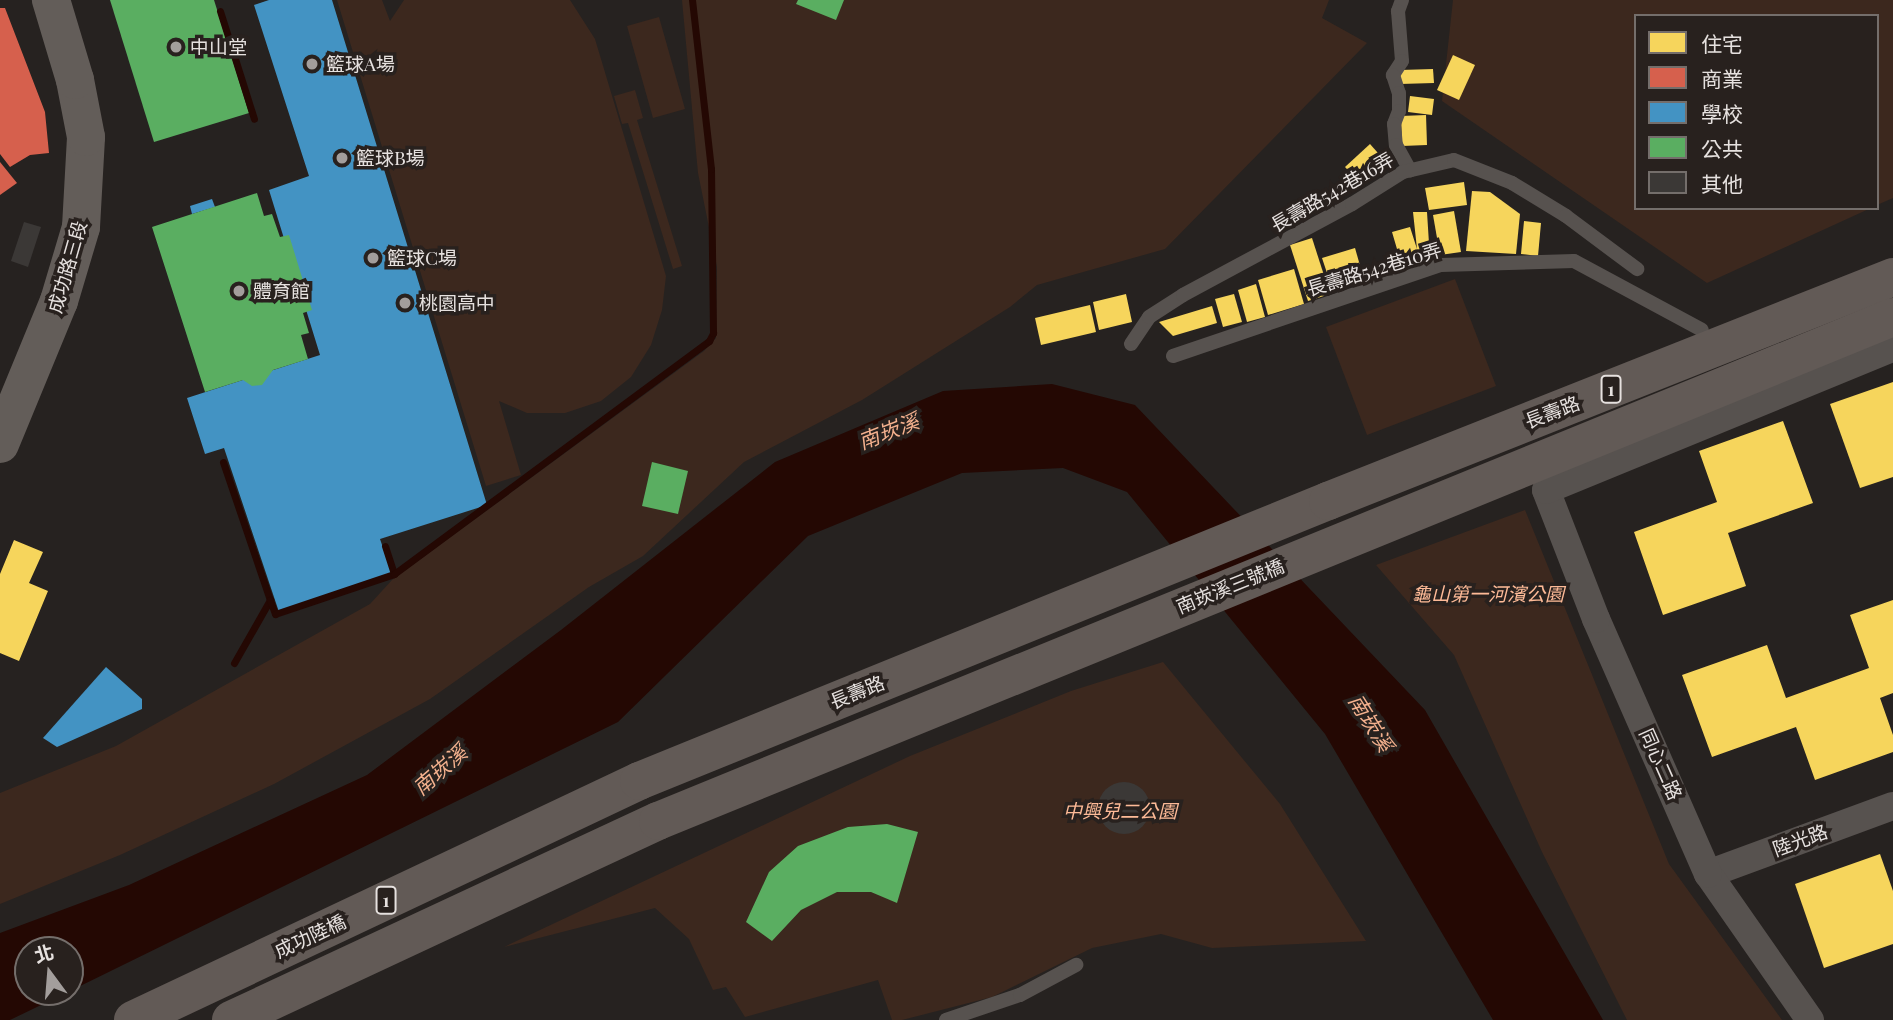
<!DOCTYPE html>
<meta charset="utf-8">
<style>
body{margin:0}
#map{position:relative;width:1893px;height:1020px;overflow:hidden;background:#262220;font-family:"Playfair Display","Noto Sans TC",serif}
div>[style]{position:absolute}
.green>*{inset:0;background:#3c281e}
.water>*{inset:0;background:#240803}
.homes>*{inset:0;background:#f6d55c}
.shops>*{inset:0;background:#d6604d}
.schools>*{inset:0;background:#4393c3}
.public>*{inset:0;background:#5aae61}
.stream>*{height:7px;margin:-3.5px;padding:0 3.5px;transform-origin:3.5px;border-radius:3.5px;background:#240803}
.building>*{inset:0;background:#3b3836}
.round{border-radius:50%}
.lane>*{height:14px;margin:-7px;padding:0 7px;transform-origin:7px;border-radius:7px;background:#57524f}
.street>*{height:28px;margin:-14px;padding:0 14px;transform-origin:14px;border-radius:14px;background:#57524f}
.secondary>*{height:38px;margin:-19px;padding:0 19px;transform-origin:19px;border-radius:19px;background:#635d59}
.primary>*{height:38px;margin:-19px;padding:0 19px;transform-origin:19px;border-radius:19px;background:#625a56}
.dots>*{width:19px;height:19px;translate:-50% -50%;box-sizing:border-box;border:4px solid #28211e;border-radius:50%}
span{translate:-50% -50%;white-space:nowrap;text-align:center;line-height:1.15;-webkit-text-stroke:7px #28211e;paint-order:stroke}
.shield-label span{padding:2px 5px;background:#28211e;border:2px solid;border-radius:5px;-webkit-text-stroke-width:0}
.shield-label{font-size:18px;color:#e6e1df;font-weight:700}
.poi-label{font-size:19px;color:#e6e1df}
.left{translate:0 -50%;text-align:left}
.street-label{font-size:19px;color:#e6e1df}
.park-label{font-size:19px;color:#fdba97;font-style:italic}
.water-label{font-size:21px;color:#f4b18e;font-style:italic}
.legend{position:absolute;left:1634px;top:14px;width:245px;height:196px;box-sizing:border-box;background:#28211e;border:2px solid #746e6b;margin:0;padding:9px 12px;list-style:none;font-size:21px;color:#e6e1df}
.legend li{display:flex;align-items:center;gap:14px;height:35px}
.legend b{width:35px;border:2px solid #746e6b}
.north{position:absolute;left:14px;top:936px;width:70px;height:70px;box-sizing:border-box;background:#28211e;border:2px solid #746e6b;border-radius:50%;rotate:344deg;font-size:19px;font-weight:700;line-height:28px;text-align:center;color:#e6e1df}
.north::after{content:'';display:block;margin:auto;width:24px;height:32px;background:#a39e9c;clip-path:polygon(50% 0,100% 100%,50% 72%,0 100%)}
</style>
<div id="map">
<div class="green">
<i style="clip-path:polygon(337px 0,382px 0,390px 21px,404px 0,570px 0,595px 39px,666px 276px,662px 310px,651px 345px,631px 377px,601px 401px,565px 413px,527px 413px,499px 401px,521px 475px,486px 486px)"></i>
<i style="clip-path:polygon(682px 0,1329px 0,1322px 18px,1367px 43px,1165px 249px,1037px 285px,1010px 307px,862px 400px,744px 462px,643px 556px,589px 587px,430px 699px,274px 784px,120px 855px,0 904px,0 793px,116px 746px,370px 604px,392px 580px,704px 351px,716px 338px,717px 267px,698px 173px)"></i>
<i style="clip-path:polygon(1453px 0,1893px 0,1893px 198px,1877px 205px,1877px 16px,1636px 16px,1636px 208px,1871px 208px,1707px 283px,1442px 101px)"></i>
<i style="clip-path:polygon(659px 17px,685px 109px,653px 118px,627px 26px)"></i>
<i style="clip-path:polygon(635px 90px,643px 118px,637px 120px,682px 266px,673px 269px,628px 123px,622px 124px,614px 96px)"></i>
<i style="clip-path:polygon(1455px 279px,1496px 386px,1367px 435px,1326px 327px)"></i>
<i style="clip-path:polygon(1525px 510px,1669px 864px,1782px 1020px,1627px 1020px,1542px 852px,1454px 655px,1376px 565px)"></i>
<i style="clip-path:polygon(1163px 662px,1280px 804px,1366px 941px,1212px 948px,1161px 934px,1092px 948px,992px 997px,902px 1020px,892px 1020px,878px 980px,745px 1017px,726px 987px,713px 990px,689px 939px,655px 908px,504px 947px,910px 756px,1071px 691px)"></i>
</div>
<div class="water">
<i style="clip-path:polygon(1052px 384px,1135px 405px,1425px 710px,1603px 1020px,1493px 1020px,1325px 734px,1127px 492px,1063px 468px,962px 473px,808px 536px,618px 722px,70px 991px,70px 950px,28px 950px,28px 992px,68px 992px,10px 1020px,0 1020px,0 933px,129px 885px,367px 775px,561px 630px,775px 462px,943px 391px)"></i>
</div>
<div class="homes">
<i style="clip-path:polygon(1453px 55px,1475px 65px,1459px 100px,1437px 90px)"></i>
<i style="clip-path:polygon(1433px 69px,1434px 83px,1400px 84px,1400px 70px)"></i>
<i style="clip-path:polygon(1410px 96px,1434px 99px,1432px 115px,1408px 112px)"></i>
<i style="clip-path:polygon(1426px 115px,1427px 145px,1402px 146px,1401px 116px)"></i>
<i style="clip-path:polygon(1370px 144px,1385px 161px,1360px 183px,1345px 167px)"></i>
<i style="clip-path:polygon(1464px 182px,1467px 205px,1429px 210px,1425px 188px)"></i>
<i style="clip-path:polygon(1472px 191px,1490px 192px,1520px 214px,1516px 254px,1466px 251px)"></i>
<i style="clip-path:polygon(1454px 211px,1461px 252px,1440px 255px,1433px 215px)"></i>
<i style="clip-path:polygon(1413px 212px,1427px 212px,1430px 259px,1402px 266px,1392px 232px,1410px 227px,1417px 249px)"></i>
<i style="clip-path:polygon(1524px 221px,1541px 223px,1538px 256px,1521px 254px)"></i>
<i style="clip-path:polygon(1312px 238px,1330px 294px,1308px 301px,1290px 245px)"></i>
<i style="clip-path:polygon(1355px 248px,1363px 276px,1331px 285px,1322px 258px)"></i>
<i style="clip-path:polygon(1294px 269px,1304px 304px,1268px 315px,1258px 280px)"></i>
<i style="clip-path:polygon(1256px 284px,1265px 317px,1247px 322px,1238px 290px)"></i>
<i style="clip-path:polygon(1126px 294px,1132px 322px,1099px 330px,1093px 302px)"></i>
<i style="clip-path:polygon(1234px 294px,1242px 322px,1223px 327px,1215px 299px)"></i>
<i style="clip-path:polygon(1090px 305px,1096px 332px,1041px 345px,1035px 318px)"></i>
<i style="clip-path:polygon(1212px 306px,1217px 323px,1173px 336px,1159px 322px)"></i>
<i style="clip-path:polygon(1893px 382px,1893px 477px,1860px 488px,1830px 404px)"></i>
<i style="clip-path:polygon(1783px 421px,1813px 503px,1728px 533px,1746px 586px,1663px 615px,1634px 532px,1717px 502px,1699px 451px)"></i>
<i style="clip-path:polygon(14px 540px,43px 552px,29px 583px,48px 591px,19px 661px,0 653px,0 574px)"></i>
<i style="clip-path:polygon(1893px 600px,1893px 693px,1880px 698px,1893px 735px,1893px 752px,1815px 780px,1796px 727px,1712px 757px,1682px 675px,1767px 645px,1786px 698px,1869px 668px,1850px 615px)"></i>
<i style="clip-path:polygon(1880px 854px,1893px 891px,1893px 944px,1824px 968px,1795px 884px)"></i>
</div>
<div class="shops">
<i style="clip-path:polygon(0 8px,5px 8px,45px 112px,49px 153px,30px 155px,10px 167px,0 154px)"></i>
<i style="clip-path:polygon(0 162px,17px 183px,0 195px)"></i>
</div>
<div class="schools">
<i style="clip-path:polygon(269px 0,332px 0,487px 505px,380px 539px,392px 574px,279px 612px,224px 448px,205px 454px,187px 398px,320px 355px,269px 190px,309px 176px,254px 5px)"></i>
<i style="clip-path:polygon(212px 199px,215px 207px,192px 214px,190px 206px)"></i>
<i style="clip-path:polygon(106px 667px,142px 699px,142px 709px,57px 747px,43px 738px)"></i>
</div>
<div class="public">
<i style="clip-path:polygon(110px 0,214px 0,249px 113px,154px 142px)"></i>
<i style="clip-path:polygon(798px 0,844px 0,836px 20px,796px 4px)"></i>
<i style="clip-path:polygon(257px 193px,264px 216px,272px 214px,280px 237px,289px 235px,312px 310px,303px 313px,309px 333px,301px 335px,308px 359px,273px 370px,262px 385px,252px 386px,243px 380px,205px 392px,152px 227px)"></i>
<i style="clip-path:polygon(652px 462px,688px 471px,678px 514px,642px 506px)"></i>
<i style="clip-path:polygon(887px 824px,918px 832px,897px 903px,871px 892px,837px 892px,801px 910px,772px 941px,746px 922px,769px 872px,798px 846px,848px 827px)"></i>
</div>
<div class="stream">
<i style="left:220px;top:11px;width:113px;rotate:72.5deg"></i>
<i style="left:223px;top:462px;width:146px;rotate:71.2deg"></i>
<i style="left:385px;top:546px;width:29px;rotate:72deg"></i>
<i style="left:234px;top:663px;width:73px;rotate:-60.3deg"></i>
<i style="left:270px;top:600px;width:15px;rotate:70deg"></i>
<i style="left:275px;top:614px;width:126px;rotate:-18.6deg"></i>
<i style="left:394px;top:574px;width:392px;rotate:-36.5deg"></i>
<i style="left:709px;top:341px;width:9px;rotate:-63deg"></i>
<i style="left:713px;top:333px;width:164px;rotate:-90.7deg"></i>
<i style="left:711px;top:169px;width:170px;rotate:-96.4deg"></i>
</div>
<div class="building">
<i style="clip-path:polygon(24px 222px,41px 227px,28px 267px,11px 261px)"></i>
<i class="round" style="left:1098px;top:782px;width:52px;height:52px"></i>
</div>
<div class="lane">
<i style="left:1402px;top:0;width:12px;rotate:110deg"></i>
<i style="left:1398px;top:11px;width:50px;rotate:85.4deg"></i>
<i style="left:1402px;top:61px;width:17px;rotate:123deg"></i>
<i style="left:1393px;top:75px;width:19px;rotate:72deg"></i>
<i style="left:1399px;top:93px;width:18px;rotate:90deg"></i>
<i style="left:1399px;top:111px;width:14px;rotate:111deg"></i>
<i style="left:1394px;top:124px;width:21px;rotate:85deg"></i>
<i style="left:1396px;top:145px;width:29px;rotate:61deg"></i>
<i style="left:1131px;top:344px;width:32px;rotate:-56deg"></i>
<i style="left:1149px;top:317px;width:40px;rotate:-32.9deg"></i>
<i style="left:1183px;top:295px;width:192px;rotate:-28.3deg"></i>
<i style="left:1352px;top:204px;width:60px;rotate:-32.1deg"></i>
<i style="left:1403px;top:172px;width:52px;rotate:-13.2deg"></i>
<i style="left:1454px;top:160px;width:62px;rotate:21.6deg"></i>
<i style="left:1512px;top:183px;width:63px;rotate:31.4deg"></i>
<i style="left:1566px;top:216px;width:89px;rotate:36.7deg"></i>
<i style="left:1173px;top:356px;width:283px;rotate:-18.8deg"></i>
<i style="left:1441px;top:265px;width:133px;rotate:-1.7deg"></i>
<i style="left:1574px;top:261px;width:145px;rotate:28.3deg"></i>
<i style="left:946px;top:1020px;width:78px;rotate:-18.7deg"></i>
<i style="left:1020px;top:995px;width:64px;rotate:-28.2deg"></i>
</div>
<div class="street">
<i style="left:1708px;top:874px;width:197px;rotate:-20.2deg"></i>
<i style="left:1810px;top:1020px;width:178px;rotate:-124.9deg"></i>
<i style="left:1708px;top:874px;width:279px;rotate:-113.7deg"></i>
<i style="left:1596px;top:619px;width:138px;rotate:-111.2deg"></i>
<i style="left:1546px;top:490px;width:375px;rotate:-22.3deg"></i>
</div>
<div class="secondary">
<i style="left:0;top:444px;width:155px;rotate:-67.6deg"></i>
<i style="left:59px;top:301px;width:77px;rotate:-73.4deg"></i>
<i style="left:81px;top:227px;width:90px;rotate:-86.8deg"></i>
<i style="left:86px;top:137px;width:58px;rotate:-100.9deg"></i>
<i style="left:75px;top:80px;width:84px;rotate:-106.7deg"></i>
</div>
<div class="primary">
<i style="left:133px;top:1020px;width:560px;rotate:-25.28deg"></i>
<i style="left:639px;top:781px;width:744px;rotate:-22.12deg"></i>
<i style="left:1328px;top:501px;width:608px;rotate:-21.63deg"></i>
<i style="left:231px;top:1020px;width:471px;rotate:-25deg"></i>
<i style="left:658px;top:821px;width:1334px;rotate:-22.2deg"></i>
</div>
<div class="dots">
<i style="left:176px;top:47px;background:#a39e9c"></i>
<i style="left:312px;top:64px;background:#a39e9c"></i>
<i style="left:342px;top:158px;background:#a39e9c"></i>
<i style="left:373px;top:258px;background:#a39e9c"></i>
<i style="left:239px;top:291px;background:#a39e9c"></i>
<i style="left:405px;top:303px;background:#a39e9c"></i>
</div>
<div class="shield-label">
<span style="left:1611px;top:389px">1</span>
<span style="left:386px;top:900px">1</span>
</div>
<div class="poi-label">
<span class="left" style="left:190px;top:47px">中山堂</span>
<span class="left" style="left:326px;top:64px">籃球A場</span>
<span class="left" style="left:356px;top:158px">籃球B場</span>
<span class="left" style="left:387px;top:258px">籃球C場</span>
<span class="left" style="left:253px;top:291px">體育館</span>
<span class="left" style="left:419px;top:303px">桃園高中</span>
</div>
<div class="street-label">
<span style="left:1332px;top:192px;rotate:-30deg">長壽路542巷16弄</span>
<span style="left:67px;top:267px;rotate:-74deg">成功路三段</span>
<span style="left:1374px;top:269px;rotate:-17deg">長壽路542巷10弄</span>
<span style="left:1552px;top:412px;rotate:-21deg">長壽路</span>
<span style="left:1230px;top:586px;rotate:-22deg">南崁溪三號橋</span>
<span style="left:857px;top:692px;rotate:-22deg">長壽路</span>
<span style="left:1661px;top:764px;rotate:66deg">同心二路</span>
<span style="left:1800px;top:840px;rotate:-20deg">陸光路</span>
<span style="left:310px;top:936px;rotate:-25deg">成功陸橋</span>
</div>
<div class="park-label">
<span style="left:1488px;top:594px">龜山第一河濱公園</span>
<span style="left:1120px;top:811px">中興兒二公園</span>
</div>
<div class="water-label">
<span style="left:888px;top:430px;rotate:-21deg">南崁溪</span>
<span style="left:1372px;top:722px;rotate:58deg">南崁溪</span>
<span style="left:439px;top:769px;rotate:-41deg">南崁溪</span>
</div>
<ul class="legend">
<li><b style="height:19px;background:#f6d55c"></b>住宅</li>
<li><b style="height:19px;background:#d6604d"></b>商業</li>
<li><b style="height:19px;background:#4393c3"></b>學校</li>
<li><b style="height:19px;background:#5aae61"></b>公共</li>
<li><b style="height:19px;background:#3b3836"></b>其他</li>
</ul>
<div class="north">北</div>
</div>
